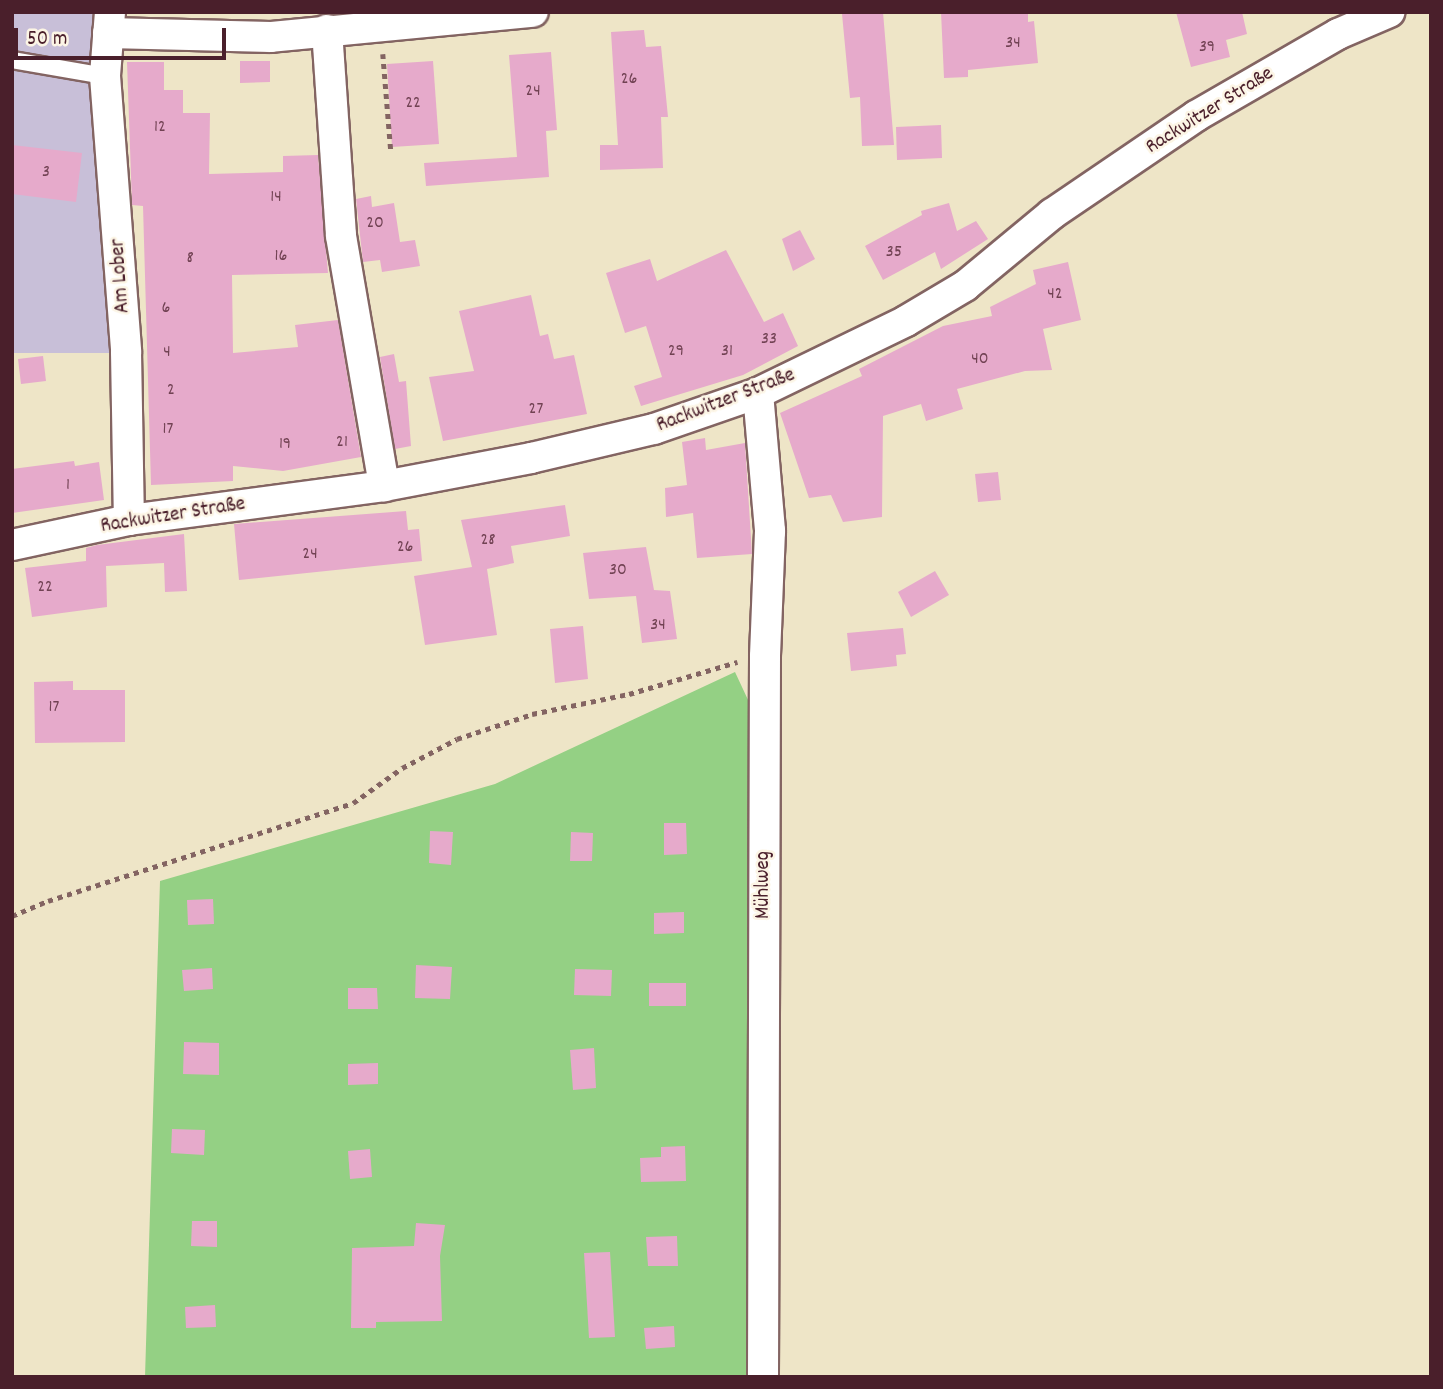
<!DOCTYPE html>
<meta charset="utf-8">
<style>
body{margin:0}
#map{position:relative;width:1443px;height:1389px;overflow:hidden;background:#eee5c7;font-family:Dekko,sans-serif}
div>[style]{position:absolute}
.industrial>*{inset:0;background:#c8bfd8}
.green>*{inset:0;background:#94d084}
.building>*{inset:0;background:#e6aacb}
.path>*{height:4.5px;margin-top:-2.25px;transform-origin:0;background:repeating-linear-gradient(90deg,#836462 0 5px,transparent 0 10px)}
.roads{filter:drop-shadow(2px 0 #836462) drop-shadow(-2px 0 #836462) drop-shadow(0 2px #836462) drop-shadow(0 -2px #836462)}
.lane>*{height:16px;margin:-8px;padding:0 8px;transform-origin:8px;border-radius:8px;background:#fff}
.street>*{height:30px;margin:-15px;padding:0 15px;transform-origin:15px;border-radius:15px;background:#fff}
span{translate:-50% -50%;white-space:nowrap;text-align:center;line-height:1.15;-webkit-text-stroke:5px #fcf5e5;paint-order:stroke}
.number-label{font-size:18px;color:#714253}
.number-label span{-webkit-text-stroke-width:0}
.street-label{font-size:21px;color:#4a1f2b}
.frame{position:absolute;inset:0;border:14px solid #4a1f2b;pointer-events:none}
.scale{position:absolute;left:14px;top:28px;width:212px;height:32px;box-sizing:border-box;border:4px solid #4a1f2b;border-top:0;padding-left:9px;font-size:21px;line-height:24px;white-space:nowrap;color:#4a1f2b;-webkit-text-stroke:5px #fcf5e5;paint-order:stroke}
</style>
<div id="map">
<div class="industrial">
<i style="clip-path:polygon(12px 12px,113px 12px,127px 353px,12px 353px)"></i>
</div>
<div class="green">
<i style="clip-path:polygon(735px 672px,756px 717px,754px 1377px,145px 1377px,160px 881px,495px 784px)"></i>
</div>
<div class="building">
<i style="clip-path:polygon(883px 12px,894px 145px,862px 146px,860px 97px,850px 98px,842px 14px)"></i>
<i style="clip-path:polygon(941px 12px,1028px 12px,1028px 22px,1034px 21px,1038px 63px,968px 70px,968px 77px,944px 78px)"></i>
<i style="clip-path:polygon(1176px 12px,1242px 12px,1247px 34px,1226px 40px,1230px 57px,1191px 67px)"></i>
<i style="clip-path:polygon(644px 30px,646px 47px,661px 46px,668px 117px,661px 117px,663px 168px,600px 170px,600px 145px,618px 145px,611px 32px)"></i>
<i style="clip-path:polygon(551px 52px,557px 130px,546px 131px,549px 177px,426px 186px,424px 163px,517px 157px,509px 55px)"></i>
<i style="clip-path:polygon(240px 61px,270px 61px,270px 82px,240px 83px)"></i>
<i style="clip-path:polygon(433px 61px,439px 144px,392px 147px,387px 64px)"></i>
<i style="clip-path:polygon(127px 62px,164px 62px,164px 90px,183px 90px,183px 113px,210px 113px,209px 174px,283px 172px,283px 156px,318px 155px,328px 273px,232px 275px,233px 353px,298px 347px,295px 325px,338px 320px,361px 457px,283px 471px,233px 466px,233px 481px,151px 485px,143px 206px,132px 205px)"></i>
<i style="clip-path:polygon(941px 125px,942px 158px,897px 160px,896px 127px)"></i>
<i style="clip-path:polygon(12px 145px,82px 153px,76px 202px,12px 194px)"></i>
<i style="clip-path:polygon(371px 196px,372px 207px,394px 203px,400px 242px,415px 240px,420px 266px,382px 272px,380px 260px,363px 262px,356px 199px)"></i>
<i style="clip-path:polygon(949px 203px,957px 231px,976px 221px,988px 239px,941px 269px,935px 252px,883px 280px,865px 246px,922px 215px,921px 211px)"></i>
<i style="clip-path:polygon(800px 230px,815px 259px,793px 271px,782px 239px)"></i>
<i style="clip-path:polygon(726px 250px,764px 322px,783px 313px,798px 346px,743px 375px,641px 406px,634px 386px,662px 377px,646px 326px,625px 333px,606px 273px,650px 259px,657px 281px)"></i>
<i style="clip-path:polygon(1068px 262px,1081px 320px,1043px 329px,1052px 370px,1025px 371px,957px 389px,963px 409px,926px 421px,921px 404px,883px 416px,882px 517px,843px 522px,831px 495px,809px 498px,780px 413px,862px 376px,859px 369px,943px 326px,992px 316px,990px 307px,1036px 284px,1033px 270px)"></i>
<i style="clip-path:polygon(531px 295px,540px 336px,548px 334px,554px 359px,574px 355px,587px 414px,443px 441px,429px 377px,474px 371px,459px 311px)"></i>
<i style="clip-path:polygon(394px 354px,399px 382px,406px 381px,411px 446px,395px 449px,380px 357px)"></i>
<i style="clip-path:polygon(43px 356px,46px 381px,21px 384px,18px 359px)"></i>
<i style="clip-path:polygon(705px 438px,706px 450px,745px 443px,752px 554px,697px 558px,693px 513px,666px 517px,665px 488px,687px 485px,682px 442px)"></i>
<i style="clip-path:polygon(74px 461px,75px 466px,99px 462px,104px 500px,12px 513px,12px 469px)"></i>
<i style="clip-path:polygon(998px 472px,1001px 500px,978px 502px,975px 474px)"></i>
<i style="clip-path:polygon(565px 505px,570px 536px,511px 546px,514px 563px,487px 569px,497px 635px,425px 645px,414px 576px,472px 567px,461px 520px)"></i>
<i style="clip-path:polygon(406px 511px,408px 530px,419px 529px,422px 561px,239px 580px,234px 524px)"></i>
<i style="clip-path:polygon(184px 534px,187px 591px,165px 592px,164px 563px,106px 566px,107px 607px,32px 617px,25px 568px,86px 561px,86px 548px,97px 545px)"></i>
<i style="clip-path:polygon(646px 547px,654px 590px,670px 591px,677px 639px,642px 643px,636px 596px,589px 599px,583px 553px)"></i>
<i style="clip-path:polygon(935px 571px,949px 595px,911px 617px,898px 592px)"></i>
<i style="clip-path:polygon(583px 626px,588px 679px,555px 683px,550px 629px)"></i>
<i style="clip-path:polygon(903px 628px,906px 654px,896px 655px,897px 666px,851px 671px,847px 633px)"></i>
<i style="clip-path:polygon(73px 681px,73px 690px,125px 690px,125px 742px,35px 743px,34px 682px)"></i>
<i style="clip-path:polygon(664px 823px,686px 823px,687px 854px,664px 855px)"></i>
<i style="clip-path:polygon(430px 831px,453px 832px,451px 865px,429px 863px)"></i>
<i style="clip-path:polygon(571px 832px,593px 833px,592px 861px,570px 861px)"></i>
<i style="clip-path:polygon(213px 899px,214px 924px,188px 925px,187px 900px)"></i>
<i style="clip-path:polygon(684px 912px,684px 933px,654px 934px,654px 913px)"></i>
<i style="clip-path:polygon(416px 965px,452px 967px,450px 999px,415px 998px)"></i>
<i style="clip-path:polygon(212px 968px,213px 989px,184px 991px,182px 970px)"></i>
<i style="clip-path:polygon(575px 969px,612px 970px,611px 996px,574px 995px)"></i>
<i style="clip-path:polygon(649px 983px,686px 983px,686px 1006px,649px 1006px)"></i>
<i style="clip-path:polygon(348px 988px,377px 988px,378px 1009px,348px 1009px)"></i>
<i style="clip-path:polygon(184px 1042px,219px 1043px,219px 1075px,183px 1074px)"></i>
<i style="clip-path:polygon(594px 1048px,596px 1088px,573px 1090px,570px 1050px)"></i>
<i style="clip-path:polygon(378px 1063px,378px 1084px,348px 1085px,348px 1064px)"></i>
<i style="clip-path:polygon(172px 1129px,205px 1130px,204px 1155px,171px 1153px)"></i>
<i style="clip-path:polygon(685px 1146px,686px 1181px,641px 1182px,640px 1158px,661px 1157px,661px 1147px)"></i>
<i style="clip-path:polygon(370px 1149px,372px 1177px,350px 1179px,348px 1151px)"></i>
<i style="clip-path:polygon(192px 1221px,217px 1221px,217px 1247px,191px 1246px)"></i>
<i style="clip-path:polygon(416px 1223px,445px 1225px,440px 1256px,442px 1321px,376px 1322px,376px 1328px,351px 1328px,352px 1248px,414px 1246px)"></i>
<i style="clip-path:polygon(677px 1236px,678px 1266px,648px 1266px,646px 1237px)"></i>
<i style="clip-path:polygon(610px 1252px,615px 1337px,589px 1338px,584px 1253px)"></i>
<i style="clip-path:polygon(215px 1305px,216px 1327px,186px 1328px,185px 1307px)"></i>
<i style="clip-path:polygon(674px 1326px,675px 1347px,646px 1349px,644px 1328px)"></i>
</div>
<div class="path">
<i style="left:383px;top:54px;width:97px;rotate:85.3deg"></i>
<i style="left:12px;top:916px;width:39px;rotate:-23deg"></i>
<i style="left:48px;top:901px;width:320px;rotate:-17.8deg"></i>
<i style="left:353px;top:803px;width:60px;rotate:-35.5deg"></i>
<i style="left:402px;top:768px;width:62px;rotate:-27.8deg"></i>
<i style="left:457px;top:739px;width:79px;rotate:-18.4deg"></i>
<i style="left:532px;top:714px;width:99px;rotate:-11.7deg"></i>
<i style="left:629px;top:694px;width:113px;rotate:-16.5deg"></i>
</div>
<div class="roads">
<div class="lane">
<i style="left:12px;top:60px;width:94px;rotate:9.8deg"></i>
</div>
<div class="street">
<i style="left:110px;top:12px;width:64px;rotate:94.5deg"></i>
<i style="left:105px;top:76px;width:277px;rotate:85.6deg"></i>
<i style="left:126px;top:352px;width:168px;rotate:89deg"></i>
<i style="left:327px;top:30px;width:206px;rotate:86.1deg"></i>
<i style="left:341px;top:236px;width:254px;rotate:80.2deg"></i>
<i style="left:108px;top:33px;width:163px;rotate:1.4deg"></i>
<i style="left:271px;top:37px;width:263px;rotate:-5.5deg"></i>
<i style="left:758px;top:393px;width:139px;rotate:85deg"></i>
<i style="left:770px;top:531px;width:126px;rotate:92.3deg"></i>
<i style="left:765px;top:657px;width:720px;rotate:90.16deg"></i>
<i style="left:12px;top:545px;width:120px;rotate:-12.1deg"></i>
<i style="left:129px;top:520px;width:257px;rotate:-7.6deg"></i>
<i style="left:384px;top:486px;width:150px;rotate:-10.8deg"></i>
<i style="left:531px;top:458px;width:126px;rotate:-13.3deg"></i>
<i style="left:654px;top:429px;width:110px;rotate:-19.1deg"></i>
<i style="left:758px;top:393px;width:165px;rotate:-25.9deg"></i>
<i style="left:906px;top:321px;width:69px;rotate:-30.7deg"></i>
<i style="left:965px;top:286px;width:113px;rotate:-39.6deg"></i>
<i style="left:1052px;top:214px;width:174px;rotate:-34.2deg"></i>
<i style="left:1196px;top:116px;width:164px;rotate:-30deg"></i>
<i style="left:1338px;top:34px;width:56px;rotate:-23.3deg"></i>
</div>
</div>
<div class="number-label">
<span style="left:1013px;top:44px">34</span>
<span style="left:1207px;top:48px">39</span>
<span style="left:629px;top:80px">26</span>
<span style="left:533px;top:92px">24</span>
<span style="left:413px;top:104px">22</span>
<span style="left:160px;top:128px">12</span>
<span style="left:46px;top:173px">3</span>
<span style="left:276px;top:198px">14</span>
<span style="left:375px;top:224px">20</span>
<span style="left:894px;top:253px">35</span>
<span style="left:281px;top:257px">16</span>
<span style="left:190px;top:259px">8</span>
<span style="left:1055px;top:295px">42</span>
<span style="left:166px;top:309px">6</span>
<span style="left:769px;top:340px">33</span>
<span style="left:676px;top:352px">29</span>
<span style="left:727px;top:352px">31</span>
<span style="left:167px;top:353px">4</span>
<span style="left:980px;top:360px">40</span>
<span style="left:171px;top:391px">2</span>
<span style="left:536px;top:410px">27</span>
<span style="left:168px;top:430px">17</span>
<span style="left:342px;top:443px">21</span>
<span style="left:285px;top:445px">19</span>
<span style="left:68px;top:486px">1</span>
<span style="left:488px;top:541px">28</span>
<span style="left:405px;top:548px">26</span>
<span style="left:310px;top:555px">24</span>
<span style="left:618px;top:571px">30</span>
<span style="left:45px;top:588px">22</span>
<span style="left:658px;top:626px">34</span>
<span style="left:54px;top:708px">17</span>
</div>
<div class="street-label">
<span style="left:1210px;top:111px;rotate:-32deg">Rackwitzer Straße</span>
<span style="left:121px;top:276px;rotate:-94deg">Am Lober</span>
<span style="left:726px;top:401px;rotate:-21deg">Rackwitzer Straße</span>
<span style="left:173px;top:516px;rotate:-9deg">Rackwitzer Straße</span>
<span style="left:764px;top:885px;rotate:-90deg">Mühlweg</span>
</div>
<div class="frame"></div>
<div class="scale">50 m</div>
</div>
